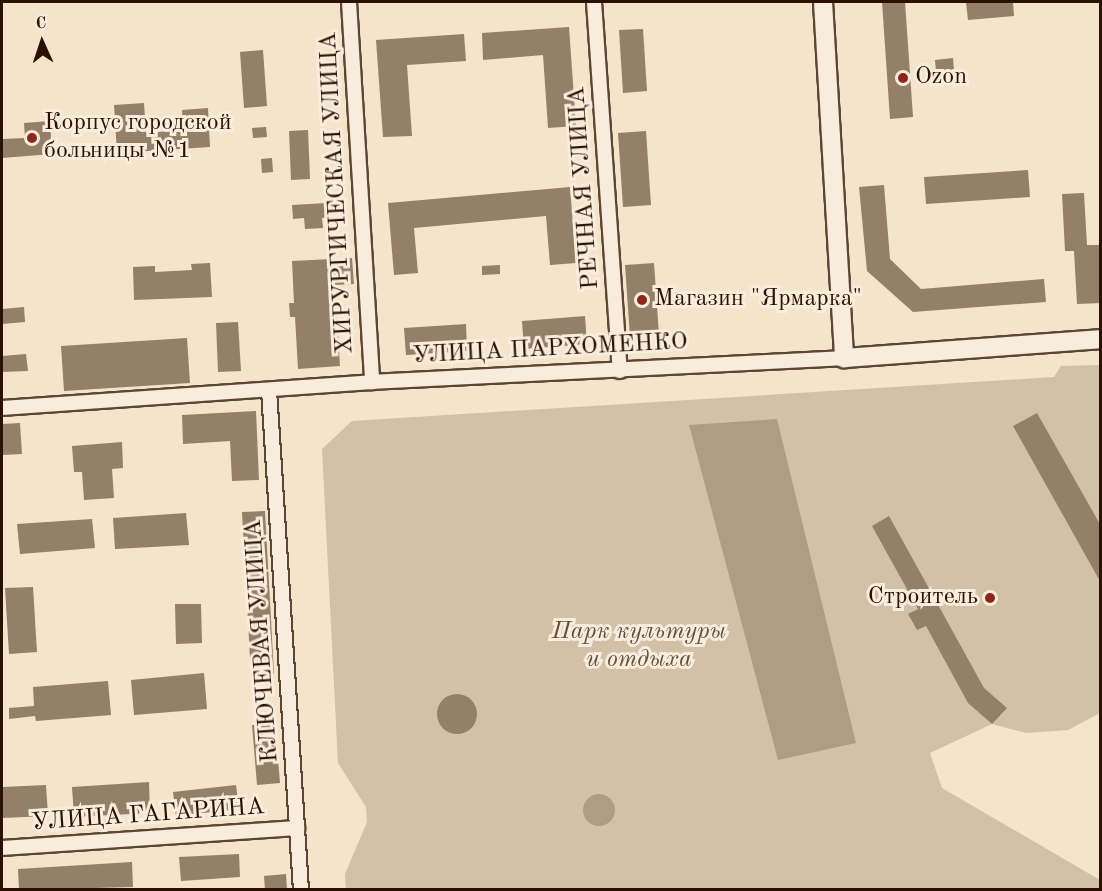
<!DOCTYPE html>
<meta charset="utf-8">
<style>
body{margin:0}
#map{position:relative;width:1102px;height:891px;overflow:hidden;background:#f4e4c9;font-family:"Old Standard TT",serif}
div>[style]{position:absolute}
.green>*{inset:0;background:#d2c0a7}
.water>*{inset:0;background:#b09c85}
.round{border-radius:50%}
.building>*{inset:0;background:#947f69}
.roads{filter:drop-shadow(2px 0 #5d4634) drop-shadow(-2px 0 #5d4634) drop-shadow(0 2px #5d4634) drop-shadow(0 -2px #5d4634)}
.minor>*{height:14px;margin:-7px;padding:0 7px;transform-origin:7px;border-radius:7px;background:#f8eddc}
.tertiary>*{height:18px;margin:-9px;padding:0 9px;transform-origin:9px;border-radius:9px;background:#f8eddc}
.dots>*{width:16px;height:16px;translate:-50% -50%;box-sizing:border-box;border:3px solid #f8eddc;border-radius:50%}
span{translate:-50% -50%;white-space:nowrap;text-align:center;line-height:1.15;-webkit-text-stroke:6px #f8eddc;paint-order:stroke}
.poi-label{font-size:24px;color:#2b1102}
.left{translate:0 -50%;text-align:left}
.right{translate:-100% -50%;text-align:right}
.street-label{font-size:24px;color:#2b1102}
.park-label{font-size:24px;color:#654e3c;font-style:italic}
.frame{position:absolute;inset:0;border:3px solid #2b1102;pointer-events:none}
.north{position:absolute;left:12px;top:12px;width:60px;height:60px;-webkit-text-stroke:4px #f8eddc;paint-order:stroke;rotate:357deg;font-size:16px;font-weight:700;line-height:24px;text-align:center;color:#2b1102}
.north::after{content:'';display:block;margin:auto;width:21px;height:27px;background:#2b1102;clip-path:polygon(50% 0,100% 100%,50% 72%,0 100%)}
</style>
<div id="map">
<div class="green">
<i style="clip-path:polygon(1100px 365px,1100px 713px,1068px 730px,1026px 733px,992px 724px,930px 753px,942px 788px,1100px 880px,1100px 889px,346px 889px,345px 874px,367px 822px,366px 807px,338px 763px,322px 449px,352px 421px,1054px 377px,1061px 366px)"></i>
</div>
<div class="water">
<i style="clip-path:polygon(777px 419px,856px 743px,778px 760px,689px 425px)"></i>
<i class="round" style="left:583px;top:794px;width:32px;height:32px"></i>
</div>
<div class="building">
<i style="clip-path:polygon(882px 2px,905px 2px,913px 117px,890px 119px)"></i>
<i style="clip-path:polygon(966px 2px,1013px 2px,1014px 16px,968px 20px)"></i>
<i style="clip-path:polygon(569px 27px,576px 126px,548px 128px,543px 55px,483px 60px,482px 33px)"></i>
<i style="clip-path:polygon(643px 29px,647px 91px,623px 93px,619px 30px)"></i>
<i style="clip-path:polygon(464px 34px,466px 61px,407px 65px,412px 136px,383px 137px,376px 40px)"></i>
<i style="clip-path:polygon(263px 50px,267px 106px,244px 108px,240px 52px)"></i>
<i style="clip-path:polygon(953px 58px,954px 70px,936px 71px,935px 60px)"></i>
<i style="clip-path:polygon(144px 103px,146px 133px,183px 130px,182px 110px,208px 108px,210px 147px,117px 153px,114px 105px)"></i>
<i style="clip-path:polygon(50px 121px,52px 154px,2px 158px,2px 139px,25px 138px,24px 123px)"></i>
<i style="clip-path:polygon(266px 127px,267px 137px,253px 138px,252px 128px)"></i>
<i style="clip-path:polygon(308px 130px,310px 179px,291px 180px,289px 131px)"></i>
<i style="clip-path:polygon(646px 131px,651px 205px,623px 207px,618px 133px)"></i>
<i style="clip-path:polygon(272px 158px,273px 172px,262px 173px,261px 159px)"></i>
<i style="clip-path:polygon(1028px 170px,1030px 197px,926px 204px,924px 177px)"></i>
<i style="clip-path:polygon(884px 185px,890px 259px,921px 289px,1044px 279px,1046px 302px,913px 312px,867px 271px,859px 187px)"></i>
<i style="clip-path:polygon(570px 187px,576px 263px,550px 265px,546px 216px,414px 228px,418px 273px,394px 275px,388px 203px)"></i>
<i style="clip-path:polygon(1084px 193px,1087px 245px,1099px 245px,1101px 303px,1077px 304px,1074px 251px,1065px 251px,1062px 194px)"></i>
<i style="clip-path:polygon(327px 203px,329px 217px,322px 218px,323px 228px,305px 229px,304px 218px,293px 219px,292px 205px)"></i>
<i style="clip-path:polygon(352px 258px,354px 284px,335px 285px,340px 366px,298px 369px,295px 317px,290px 317px,289px 303px,294px 303px,292px 261px)"></i>
<i style="clip-path:polygon(210px 263px,212px 297px,134px 300px,133px 267px,155px 266px,155px 272px,192px 270px,191px 264px)"></i>
<i style="clip-path:polygon(654px 263px,659px 335px,630px 337px,625px 265px)"></i>
<i style="clip-path:polygon(500px 265px,500px 274px,482px 275px,482px 266px)"></i>
<i style="clip-path:polygon(24px 307px,25px 322px,2px 324px,2px 309px)"></i>
<i style="clip-path:polygon(585px 316px,587px 344px,524px 349px,522px 321px)"></i>
<i style="clip-path:polygon(238px 322px,241px 371px,218px 372px,216px 323px)"></i>
<i style="clip-path:polygon(466px 324px,467px 351px,406px 355px,404px 328px)"></i>
<i style="clip-path:polygon(187px 338px,190px 383px,64px 391px,61px 346px)"></i>
<i style="clip-path:polygon(26px 354px,28px 371px,2px 372px,2px 356px)"></i>
<i style="clip-path:polygon(256px 411px,259px 480px,232px 481px,230px 441px,183px 444px,182px 415px)"></i>
<i style="clip-path:polygon(1037px 413px,1101px 526px,1101px 583px,1013px 426px)"></i>
<i style="clip-path:polygon(20px 423px,22px 454px,2px 455px,2px 424px)"></i>
<i style="clip-path:polygon(122px 442px,123px 468px,112px 469px,114px 498px,84px 500px,82px 472px,74px 472px,72px 446px)"></i>
<i style="clip-path:polygon(265px 511px,274px 674px,251px 676px,242px 512px)"></i>
<i style="clip-path:polygon(186px 513px,189px 545px,115px 549px,113px 518px)"></i>
<i style="clip-path:polygon(889px 516px,984px 688px,1007px 708px,992px 724px,968px 703px,926px 626px,917px 630px,908px 614px,918px 609px,872px 526px)"></i>
<i style="clip-path:polygon(92px 519px,95px 548px,20px 554px,17px 524px)"></i>
<i style="clip-path:polygon(33px 587px,37px 652px,9px 654px,5px 588px)"></i>
<i style="clip-path:polygon(175px 604px,201px 604px,202px 643px,176px 644px)"></i>
<i style="clip-path:polygon(204px 673px,207px 709px,134px 715px,131px 680px)"></i>
<i style="clip-path:polygon(108px 681px,111px 715px,36px 721px,35px 716px,9px 719px,9px 708px,34px 706px,33px 687px)"></i>
<i class="round" style="left:437px;top:694px;width:40px;height:40px"></i>
<i style="clip-path:polygon(275px 723px,280px 783px,257px 785px,252px 725px)"></i>
<i style="clip-path:polygon(149px 782px,150px 813px,74px 817px,72px 787px)"></i>
<i style="clip-path:polygon(46px 785px,48px 816px,2px 818px,2px 787px)"></i>
<i style="clip-path:polygon(236px 785px,239px 809px,176px 816px,173px 792px)"></i>
<i style="clip-path:polygon(239px 854px,240px 877px,181px 881px,179px 857px)"></i>
<i style="clip-path:polygon(132px 862px,133px 887px,19px 890px,18px 869px)"></i>
<i style="clip-path:polygon(286px 874px,287px 890px,265px 890px,264px 876px)"></i>
</div>
<div class="roads">
<div class="minor">
<i style="left:349px;top:2px;width:381px;rotate:86.5deg"></i>
<i style="left:594px;top:2px;width:370px;rotate:86deg"></i>
<i style="left:269px;top:390px;width:501px;rotate:86.34deg"></i>
<i style="left:2px;top:408px;width:371px;rotate:-4deg"></i>
<i style="left:372px;top:382px;width:473px;rotate:-2.9deg"></i>
<i style="left:2px;top:848px;width:296px;rotate:-3.9deg"></i>
</div>
<div class="tertiary">
<i style="left:823px;top:2px;width:357px;rotate:86.6deg"></i>
<i style="left:844px;top:358px;width:257px;rotate:-4.2deg"></i>
</div>
</div>
<div class="dots">
<i style="left:903px;top:78px;background:#8f2418"></i>
<i style="left:32px;top:138px;background:#8f2418"></i>
<i style="left:642px;top:300px;background:#8f2418"></i>
<i style="left:990px;top:598px;background:#8f2418"></i>
</div>
<div class="poi-label">
<span class="left" style="left:915px;top:78px">Ozon</span>
<span class="left" style="left:44px;top:138px">Корпус городской<br>больницы №1</span>
<span class="left" style="left:654px;top:300px">Магазин "Ярмарка"</span>
<span class="right" style="left:978px;top:598px">Строитель</span>
</div>
<div class="street-label">
<span style="left:585px;top:188px;rotate:-94deg">РЕЧНАЯ УЛИЦА</span>
<span style="left:338px;top:193px;rotate:-93deg">ХИРУРГИЧЕСКАЯ УЛИЦА</span>
<span style="left:550px;top:350px;rotate:-3deg">УЛИЦА ПАРХОМЕНКО</span>
<span style="left:263px;top:641px;rotate:-94deg">КЛЮЧЕВАЯ УЛИЦА</span>
<span style="left:148px;top:816px;rotate:-4deg">УЛИЦА ГАГАРИНА</span>
</div>
<div class="park-label">
<span style="left:639px;top:647px">Парк культуры<br>и отдыха</span>
</div>
<div class="frame"></div>
<div class="north">С</div>
</div>
